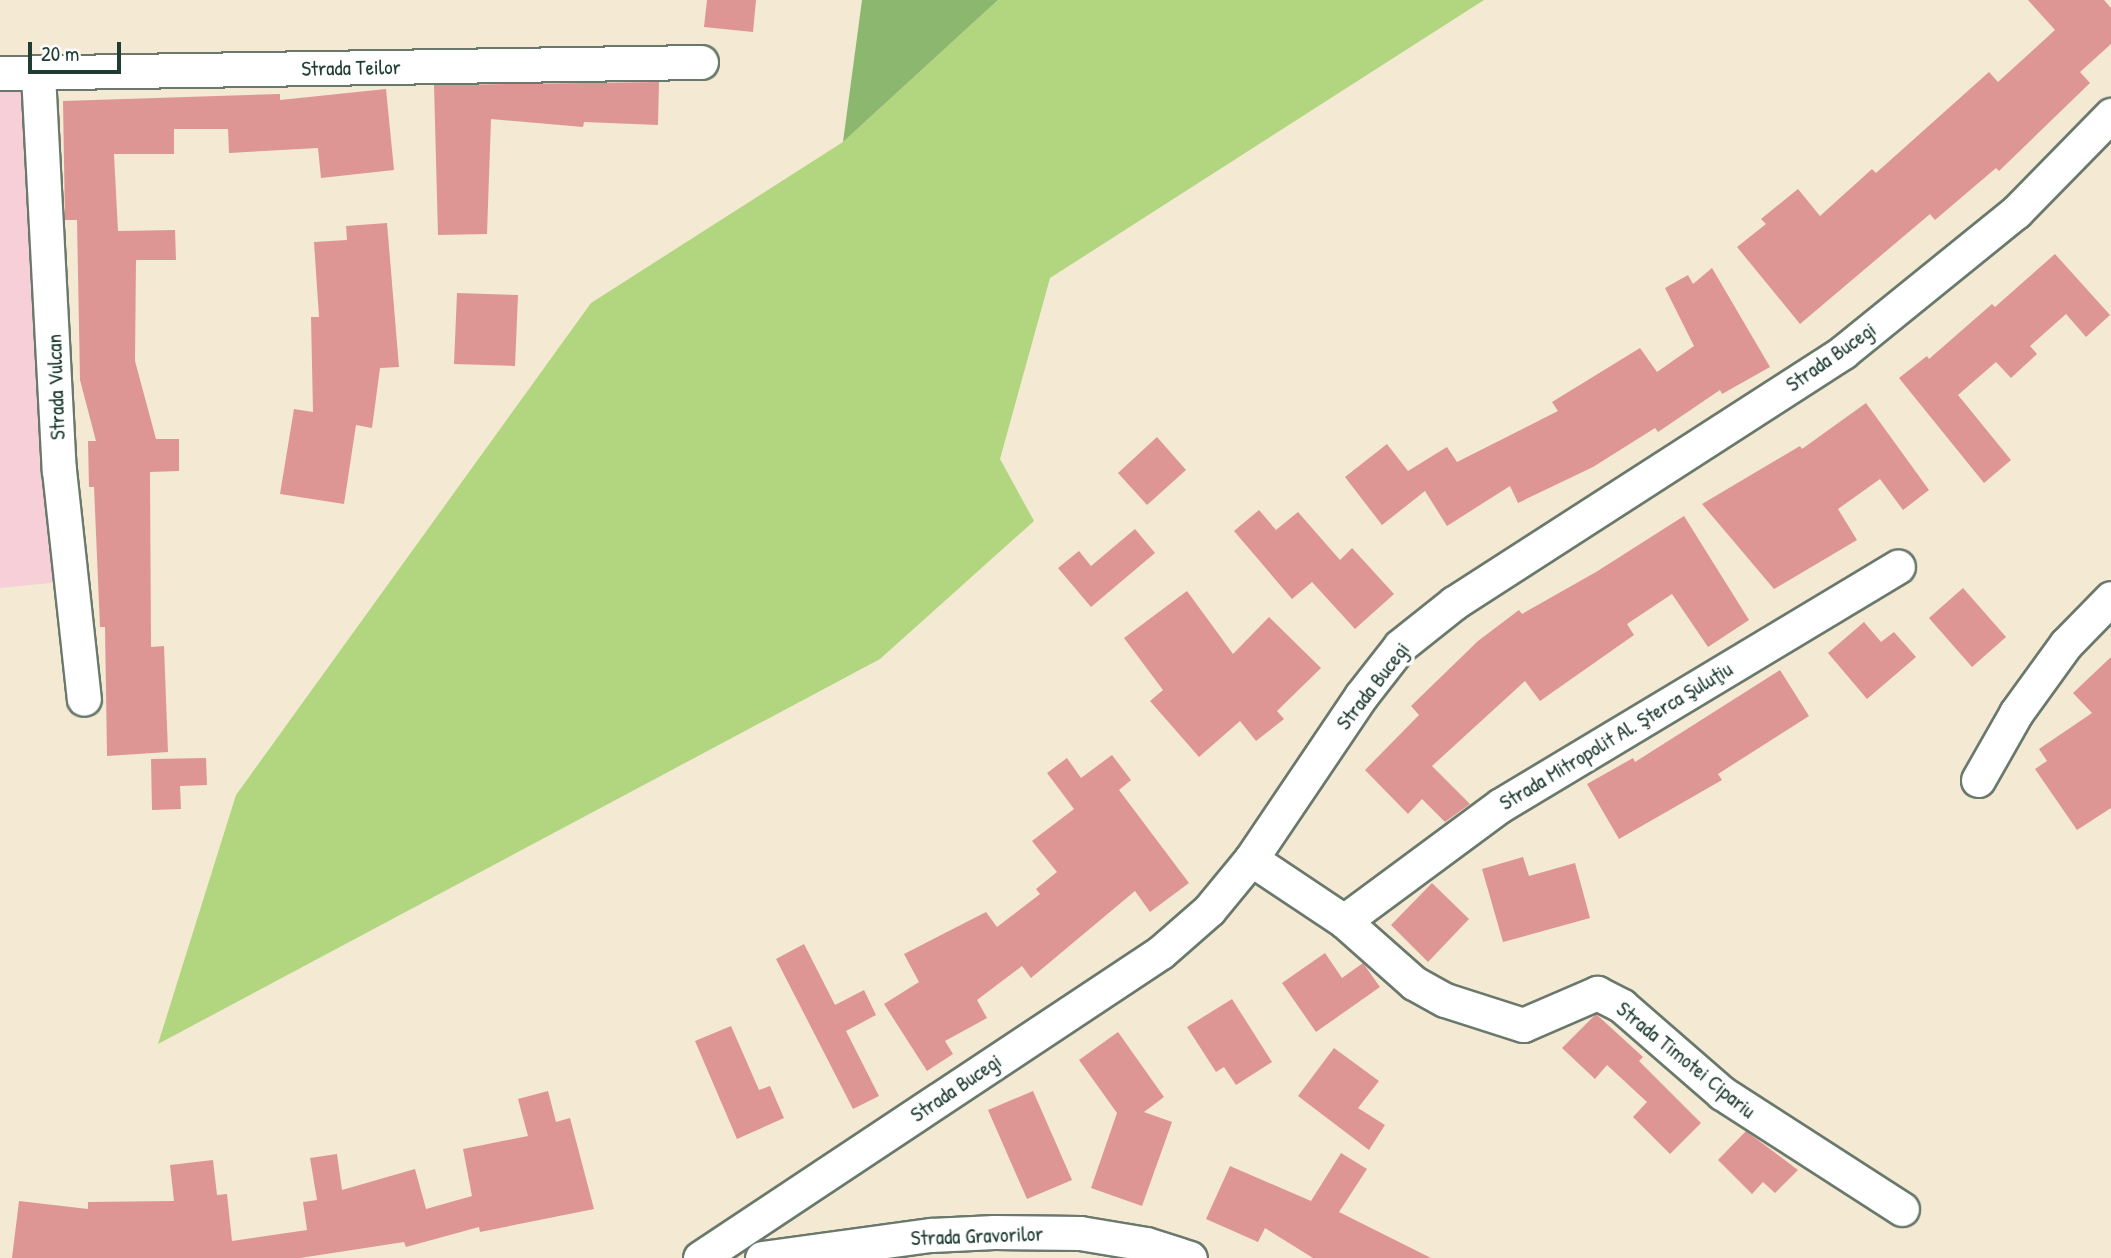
<!DOCTYPE html>
<meta charset="utf-8">
<style>
body{margin:0}
#map{position:relative;width:2111px;height:1258px;overflow:hidden;background:#f4e9d3;font-family:"Patrick Hand",sans-serif}
div>[style]{position:absolute}
.built>*{inset:0;background:#f6cfd9}
.green>*{inset:0;background:#b1d67f}
.forest>*{inset:0;background:#8cb76e}
.building>*{inset:0;background:#de9694}
.roads{filter:drop-shadow(2px 0 #6a796c) drop-shadow(-2px 0 #6a796c) drop-shadow(0 2px #6a796c) drop-shadow(0 -2px #6a796c)}
.street>*{height:33px;margin:-16.5px;padding:0 16.5px;transform-origin:16.5px;border-radius:16.5px;background:#fff}
span{translate:-50% -50%;white-space:nowrap;text-align:center;line-height:1.15;-webkit-text-stroke:7px #fff;paint-order:stroke}
.street-label{font-size:21px;color:#1f3d34}
.scale{position:absolute;left:28px;top:42px;width:93px;height:32px;box-sizing:border-box;border:4px solid #1f3d34;border-top:0;padding-left:9px;font-size:21px;line-height:24px;white-space:nowrap;color:#1f3d34;-webkit-text-stroke:5px #fff;paint-order:stroke}
</style>
<div id="map">
<div class="built">
<i style="clip-path:polygon(0 74px,38px 74px,71px 581px,0 588px)"></i>
</div>
<div class="green">
<i style="clip-path:polygon(998px 0,1484px 0,1050px 278px,1000px 459px,1034px 521px,880px 659px,158px 1044px,236px 795px,591px 303px,843px 142px)"></i>
</div>
<div class="forest">
<i style="clip-path:polygon(862px 0,998px 0,843px 142px)"></i>
</div>
<div class="building">
<i style="clip-path:polygon(707px 0,756px 0,753px 32px,704px 27px)"></i>
<i style="clip-path:polygon(2028px 0,2104px 0,2111px 8px,2111px 44px,2080px 72px,2090px 83px,1999px 171px,1996px 168px,1935px 220px,1930px 214px,1800px 324px,1737px 247px,1766px 224px,1761px 219px,1798px 189px,1820px 216px,1872px 169px,1876px 173px,1989px 72px,1998px 82px,2055px 30px)"></i>
<i style="clip-path:polygon(659px 82px,658px 125px,584px 122px,583px 127px,491px 119px,487px 234px,438px 235px,434px 85px)"></i>
<i style="clip-path:polygon(386px 89px,394px 170px,321px 178px,318px 148px,229px 153px,228px 129px,174px 129px,174px 154px,114px 154px,118px 231px,175px 230px,176px 260px,136px 260px,135px 361px,156px 439px,179px 439px,179px 471px,150px 472px,151px 647px,164px 646px,168px 752px,107px 756px,105px 627px,100px 627px,94px 487px,89px 487px,88px 441px,96px 441px,80px 380px,77px 220px,65px 220px,63px 101px,280px 94px,280px 100px)"></i>
<i style="clip-path:polygon(387px 223px,399px 367px,380px 368px,372px 428px,356px 425px,344px 504px,280px 494px,294px 409px,313px 412px,311px 317px,319px 317px,314px 242px,347px 240px,346px 226px)"></i>
<i style="clip-path:polygon(2055px 254px,2110px 315px,2086px 337px,2066px 314px,2030px 346px,2037px 354px,2011px 378px,1996px 362px,1958px 395px,2011px 460px,1984px 483px,1899px 378px,1927px 356px,1929px 359px,1992px 304px,1995px 307px)"></i>
<i style="clip-path:polygon(1712px 268px,1770px 367px,1722px 394px,1720px 390px,1658px 432px,1655px 428px,1593px 467px,1518px 503px,1510px 486px,1447px 526px,1425px 491px,1382px 525px,1345px 477px,1387px 444px,1408px 471px,1447px 447px,1457px 462px,1558px 411px,1552px 402px,1640px 348px,1657px 372px,1694px 346px,1665px 288px,1688px 275px,1693px 284px)"></i>
<i style="clip-path:polygon(457px 293px,518px 295px,515px 366px,454px 364px)"></i>
<i style="clip-path:polygon(1866px 403px,1929px 490px,1903px 510px,1880px 479px,1838px 509px,1857px 540px,1774px 589px,1702px 504px,1800px 446px,1802px 449px)"></i>
<i style="clip-path:polygon(1157px 437px,1186px 470px,1147px 505px,1118px 473px)"></i>
<i style="clip-path:polygon(1259px 510px,1276px 530px,1298px 512px,1340px 560px,1352px 548px,1394px 594px,1355px 629px,1312px 582px,1292px 599px,1234px 531px)"></i>
<i style="clip-path:polygon(1684px 516px,1749px 620px,1708px 647px,1672px 594px,1627px 624px,1634px 635px,1540px 701px,1525px 681px,1432px 766px,1470px 804px,1445px 822px,1422px 799px,1408px 814px,1365px 770px,1419px 715px,1411px 706px,1478px 641px,1519px 610px,1522px 614px,1596px 572px)"></i>
<i style="clip-path:polygon(1135px 529px,1155px 553px,1091px 607px,1058px 568px,1079px 551px,1091px 566px)"></i>
<i style="clip-path:polygon(1963px 588px,2006px 637px,1972px 667px,1929px 618px)"></i>
<i style="clip-path:polygon(1187px 591px,1233px 654px,1269px 617px,1321px 668px,1277px 711px,1284px 719px,1256px 741px,1240px 721px,1199px 757px,1150px 701px,1163px 690px,1124px 638px)"></i>
<i style="clip-path:polygon(1864px 622px,1881px 642px,1894px 632px,1916px 657px,1867px 699px,1828px 653px)"></i>
<i style="clip-path:polygon(2111px 657px,2111px 808px,2077px 830px,2035px 769px,2047px 761px,2039px 749px,2092px 713px,2073px 693px)"></i>
<i style="clip-path:polygon(1780px 670px,1809px 716px,1718px 774px,1722px 780px,1619px 839px,1587px 784px,1633px 758px,1635px 762px)"></i>
<i style="clip-path:polygon(1112px 755px,1131px 780px,1119px 790px,1189px 883px,1150px 912px,1135px 891px,1031px 978px,1022px 966px,977px 1000px,987px 1018px,945px 1041px,953px 1054px,927px 1071px,884px 1004px,919px 982px,904px 954px,986px 912px,997px 927px,1040px 894px,1036px 889px,1057px 872px,1032px 841px,1074px 809px,1047px 773px,1067px 758px,1081px 778px)"></i>
<i style="clip-path:polygon(206px 758px,207px 785px,180px 786px,181px 809px,152px 810px,151px 759px)"></i>
<i style="clip-path:polygon(1523px 857px,1529px 876px,1575px 863px,1590px 918px,1503px 942px,1482px 869px)"></i>
<i style="clip-path:polygon(1432px 883px,1469px 919px,1428px 962px,1391px 925px)"></i>
<i style="clip-path:polygon(804px 944px,835px 1005px,864px 990px,876px 1015px,846px 1031px,879px 1096px,853px 1109px,776px 959px)"></i>
<i style="clip-path:polygon(1325px 953px,1342px 978px,1363px 963px,1380px 987px,1316px 1032px,1282px 983px)"></i>
<i style="clip-path:polygon(1232px 999px,1272px 1062px,1236px 1085px,1224px 1067px,1216px 1072px,1187px 1027px)"></i>
<i style="clip-path:polygon(1596px 1014px,1643px 1057px,1639px 1061px,1701px 1123px,1670px 1154px,1633px 1117px,1647px 1102px,1607px 1065px,1595px 1079px,1562px 1048px)"></i>
<i style="clip-path:polygon(731px 1026px,759px 1090px,770px 1086px,784px 1118px,737px 1139px,695px 1041px)"></i>
<i style="clip-path:polygon(1118px 1032px,1164px 1097px,1144px 1112px,1172px 1122px,1142px 1206px,1091px 1188px,1117px 1113px,1079px 1060px)"></i>
<i style="clip-path:polygon(1334px 1048px,1379px 1081px,1358px 1108px,1385px 1125px,1369px 1150px,1298px 1096px)"></i>
<i style="clip-path:polygon(548px 1091px,556px 1122px,570px 1118px,594px 1209px,480px 1232px,479px 1227px,406px 1247px,404px 1242px,300px 1258px,12px 1258px,19px 1201px,88px 1209px,88px 1202px,174px 1201px,170px 1165px,213px 1160px,217px 1195px,227px 1194px,232px 1241px,307px 1230px,303px 1202px,317px 1200px,310px 1158px,337px 1154px,342px 1190px,415px 1169px,426px 1209px,472px 1196px,463px 1149px,528px 1136px,518px 1099px)"></i>
<i style="clip-path:polygon(1033px 1091px,1072px 1180px,1027px 1199px,988px 1110px)"></i>
<i style="clip-path:polygon(1746px 1131px,1798px 1170px,1775px 1193px,1763px 1182px,1752px 1194px,1718px 1160px)"></i>
<i style="clip-path:polygon(1341px 1153px,1367px 1169px,1339px 1212px,1431px 1258px,1313px 1258px,1265px 1228px,1258px 1242px,1206px 1219px,1230px 1166px,1311px 1201px)"></i>
</div>
<div class="roads">
<div class="street">
<i style="left:0;top:73px;width:701px;rotate:-0.9deg"></i>
<i style="left:38px;top:74px;width:397px;rotate:87deg"></i>
<i style="left:59px;top:470px;width:230px;rotate:83.8deg"></i>
<i style="left:1978px;top:780px;width:77px;rotate:-60.4deg"></i>
<i style="left:2016px;top:713px;width:85px;rotate:-54.1deg"></i>
<i style="left:2066px;top:644px;width:64px;rotate:-45.6deg"></i>
<i style="left:1251px;top:859px;width:112px;rotate:33.7deg"></i>
<i style="left:1344px;top:921px;width:94px;rotate:41.5deg"></i>
<i style="left:1414px;top:983px;width:35px;rotate:29deg"></i>
<i style="left:1445px;top:1000px;width:82px;rotate:17.8deg"></i>
<i style="left:1523px;top:1025px;width:81px;rotate:-23.4deg"></i>
<i style="left:1597px;top:993px;width:28px;rotate:27deg"></i>
<i style="left:1622px;top:1006px;width:133px;rotate:41deg"></i>
<i style="left:1722px;top:1093px;width:214px;rotate:32.8deg"></i>
<i style="left:1344px;top:921px;width:195px;rotate:-36.5deg"></i>
<i style="left:1501px;top:805px;width:463px;rotate:-31deg"></i>
<i style="left:700px;top:1258px;width:553px;rotate:-33.58deg"></i>
<i style="left:1161px;top:952px;width:64px;rotate:-41.2deg"></i>
<i style="left:1209px;top:910px;width:66px;rotate:-50.5deg"></i>
<i style="left:1251px;top:859px;width:197px;rotate:-56deg"></i>
<i style="left:1361px;top:696px;width:63px;rotate:-52deg"></i>
<i style="left:1400px;top:646px;width:69px;rotate:-38.5deg"></i>
<i style="left:1454px;top:603px;width:463px;rotate:-32.8deg"></i>
<i style="left:1843px;top:352px;width:223px;rotate:-39deg"></i>
<i style="left:2016px;top:212px;width:136px;rotate:-45.6deg"></i>
<i style="left:762px;top:1258px;width:171px;rotate:-7.8deg"></i>
<i style="left:931px;top:1235px;width:63px;rotate:-2.7deg"></i>
<i style="left:994px;top:1232px;width:86px;rotate:0.7deg"></i>
<i style="left:1080px;top:1233px;width:67px;rotate:9.5deg"></i>
<i style="left:1146px;top:1244px;width:46px;rotate:17.7deg"></i>
</div>
</div>
<div class="street-label">
<span style="left:351px;top:68px;rotate:-1deg">Strada Teilor</span>
<span style="left:1831px;top:357px;rotate:-35deg">Strada Bucegi</span>
<span style="left:56px;top:387px;rotate:-92deg">Strada Vulcan</span>
<span style="left:1373px;top:686px;rotate:-52deg">Strada Bucegi</span>
<span style="left:1616px;top:736px;rotate:-31deg">Strada Mitropolit Al. Şterca Şuluţiu</span>
<span style="left:1686px;top:1060px;rotate:39deg">Strada Timotei Cipariu</span>
<span style="left:956px;top:1088px;rotate:-34deg">Strada Bucegi</span>
<span style="left:977px;top:1236px;rotate:-2deg">Strada Gravorilor</span>
</div>
<div class="scale">20 m</div>
</div>
